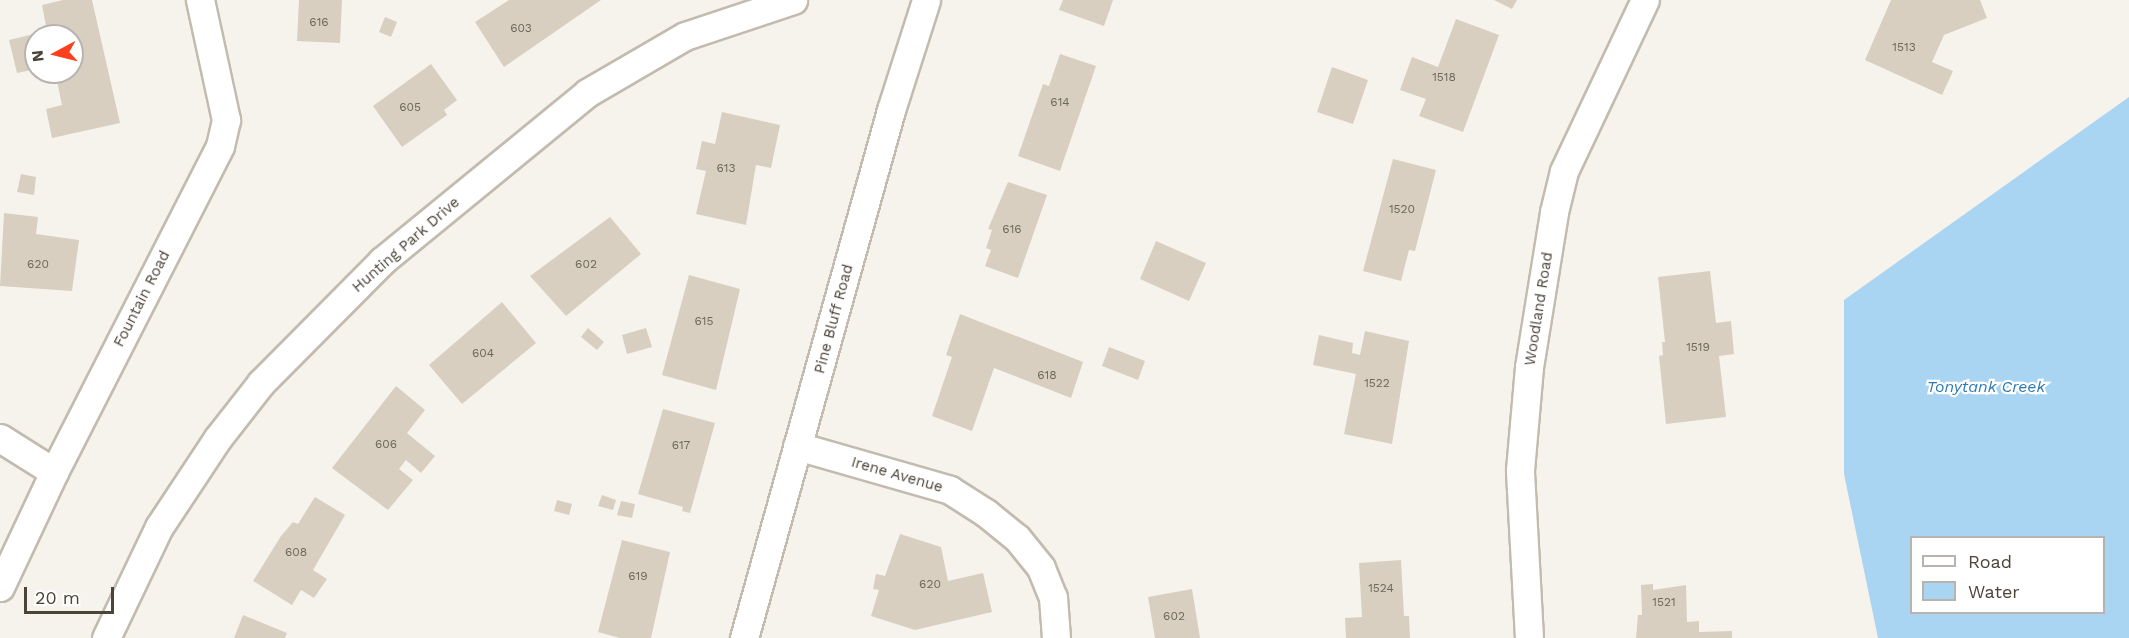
<!DOCTYPE html>
<style>
body{margin:0}
#map{position:relative;width:2129px;height:638px;overflow:hidden;background:#f6f3ec;font-family:"Work Sans",sans-serif}
div>[style]{position:absolute}
.water>*{inset:0;background:#a9d4f2}
.building>*{inset:0;background:#d8cfc1}
.roads{filter:drop-shadow(2px 0 #c2bbae) drop-shadow(-2px 0 #c2bbae) drop-shadow(0 2px #c2bbae) drop-shadow(0 -2px #c2bbae)}
.minor>*{height:27px;margin:-13.5px;padding:0 13.5px;transform-origin:13.5px;border-radius:13.5px;background:#fff}
span{translate:-50% -50%;white-space:nowrap;text-align:center;line-height:1.15;-webkit-text-stroke:4.5px #fff;paint-order:stroke}
.number-label{font-size:12px;color:#6e675b}
.number-label span{-webkit-text-stroke-width:0}
.street-label{font-size:15px;color:#4b4439}
.water-label{font-size:16px;color:#2e7ab2;font-style:italic}
.legend{position:absolute;left:1910px;top:536px;width:195px;height:78px;box-sizing:border-box;background:#fff;border:2px solid #b7b4b0;margin:0;padding:8px 10px;list-style:none;font-size:18px;color:#4b4439}
.legend li{display:flex;align-items:center;gap:12px;height:30px}
.legend b{width:30px;border:2px solid #b7b4b0}
.north{position:absolute;left:24px;top:24px;width:60px;height:60px;box-sizing:border-box;background:#fff;border:2px solid #b7b4b0;border-radius:50%;rotate:263deg;font-size:16px;font-weight:700;line-height:24px;text-align:center;color:#4b4439}
.north::after{content:'';display:block;margin:auto;width:21px;height:27px;background:#fc3f1d;clip-path:polygon(50% 0,100% 100%,50% 72%,0 100%)}
.scale{position:absolute;left:24px;top:587px;width:90px;height:27px;box-sizing:border-box;border:3px solid #4b4439;border-top:0;padding-left:8px;font-size:18px;line-height:21px;white-space:nowrap;color:#4b4439;-webkit-text-stroke:4px #fff;paint-order:stroke}
</style>
<div id="map">
<div class="water">
<i style="clip-path:polygon(evenodd,2129px 97px,2129px 638px,1878px 638px,1844px 474px,1844px 300px,2129px 97px,1912px 538px,2104px 538px,2104px 612px,1912px 612px,1912px 538px)"></i>
</div>
<div class="building">
<i style="clip-path:polygon(63px 0,92px 0,120px 123px,52px 138px,46px 109px,62px 105px,55px 72px,72px 72px,72px 36px,36px 36px,36px 69px,17px 73px,9px 40px,47px 31px,42px 5px)"></i>
<i style="clip-path:polygon(299px 0,342px 0,340px 43px,297px 41px)"></i>
<i style="clip-path:polygon(509px 0,601px 0,504px 67px,475px 22px)"></i>
<i style="clip-path:polygon(1063px 0,1113px 0,1104px 26px,1059px 10px)"></i>
<i style="clip-path:polygon(1494px 0,1517px 0,1512px 9px)"></i>
<i style="clip-path:polygon(1891px 0,1980px 0,1987px 18px,1944px 35px,1932px 62px,1953px 71px,1942px 95px,1865px 60px)"></i>
<i style="clip-path:polygon(385px 17px,397px 22px,391px 37px,379px 32px)"></i>
<i style="clip-path:polygon(1456px 19px,1499px 35px,1463px 132px,1419px 116px,1426px 99px,1400px 90px,1412px 57px,1438px 67px)"></i>
<i style="clip-path:polygon(1060px 54px,1096px 66px,1060px 171px,1018px 156px,1043px 84px,1049px 86px)"></i>
<i style="clip-path:polygon(431px 64px,457px 100px,444px 110px,447px 115px,402px 147px,373px 106px)"></i>
<i style="clip-path:polygon(1332px 67px,1368px 80px,1353px 124px,1317px 112px)"></i>
<i style="clip-path:polygon(722px 112px,780px 125px,771px 168px,756px 165px,746px 225px,696px 214px,706px 171px,696px 169px,702px 141px,715px 144px)"></i>
<i style="clip-path:polygon(1393px 159px,1436px 170px,1415px 251px,1409px 250px,1401px 281px,1363px 271px)"></i>
<i style="clip-path:polygon(21px 174px,36px 177px,34px 195px,17px 192px)"></i>
<i style="clip-path:polygon(1008px 182px,1047px 195px,1018px 278px,985px 266px,991px 250px,986px 248px,992px 230px,988px 229px)"></i>
<i style="clip-path:polygon(4px 213px,38px 217px,36px 234px,79px 240px,72px 291px,0 286px)"></i>
<i style="clip-path:polygon(610px 217px,641px 254px,566px 316px,530px 276px)"></i>
<i style="clip-path:polygon(1156px 241px,1206px 263px,1189px 301px,1140px 279px)"></i>
<i style="clip-path:polygon(1710px 271px,1716px 323px,1731px 321px,1734px 354px,1719px 356px,1726px 417px,1666px 424px,1659px 356px,1663px 355px,1662px 342px,1665px 342px,1658px 277px)"></i>
<i style="clip-path:polygon(689px 275px,740px 289px,716px 390px,662px 375px)"></i>
<i style="clip-path:polygon(502px 302px,536px 343px,462px 404px,429px 365px)"></i>
<i style="clip-path:polygon(960px 314px,1083px 362px,1071px 398px,994px 368px,972px 431px,932px 416px,952px 357px,946px 355px)"></i>
<i style="clip-path:polygon(588px 328px,604px 342px,597px 350px,581px 337px)"></i>
<i style="clip-path:polygon(646px 328px,652px 347px,627px 354px,622px 335px)"></i>
<i style="clip-path:polygon(1365px 331px,1409px 341px,1392px 444px,1344px 434px,1356px 374px,1313px 365px,1319px 335px,1353px 343px,1352px 353px,1360px 355px)"></i>
<i style="clip-path:polygon(1109px 347px,1145px 361px,1138px 380px,1102px 366px)"></i>
<i style="clip-path:polygon(396px 386px,425px 410px,407px 433px,435px 456px,421px 473px,406px 460px,399px 469px,413px 480px,388px 510px,332px 468px)"></i>
<i style="clip-path:polygon(663px 409px,715px 423px,690px 513px,682px 511px,683px 507px,638px 494px)"></i>
<i style="clip-path:polygon(602px 495px,616px 500px,613px 510px,598px 506px)"></i>
<i style="clip-path:polygon(315px 497px,345px 515px,313px 570px,327px 579px,314px 598px,301px 590px,292px 605px,253px 581px,281px 536px,293px 522px,298px 524px)"></i>
<i style="clip-path:polygon(557px 500px,572px 504px,569px 515px,554px 511px)"></i>
<i style="clip-path:polygon(621px 501px,635px 504px,632px 518px,617px 515px)"></i>
<i style="clip-path:polygon(900px 534px,941px 547px,948px 581px,983px 573px,992px 612px,915px 630px,871px 616px,879px 590px,873px 589px,876px 574px,885px 576px)"></i>
<i style="clip-path:polygon(622px 540px,670px 552px,651px 638px,620px 638px,598px 632px)"></i>
<i style="clip-path:polygon(1401px 560px,1404px 616px,1409px 616px,1410px 638px,1346px 638px,1345px 618px,1362px 617px,1359px 563px)"></i>
<i style="clip-path:polygon(1653px 584px,1653px 590px,1686px 585px,1687px 622px,1699px 621px,1699px 632px,1732px 631px,1732px 638px,1636px 638px,1638px 615px,1642px 615px,1641px 585px)"></i>
<i style="clip-path:polygon(1192px 589px,1200px 638px,1155px 638px,1148px 597px)"></i>
<i style="clip-path:polygon(243px 615px,287px 633px,285px 638px,234px 638px)"></i>
</div>
<div class="roads">
<div class="minor">
<i style="left:0;top:438px;width:64px;rotate:32.2deg"></i>
<i style="left:797px;top:446px;width:159px;rotate:16deg"></i>
<i style="left:950px;top:490px;width:43px;rotate:32.6deg"></i>
<i style="left:986px;top:513px;width:40px;rotate:39deg"></i>
<i style="left:1017px;top:538px;width:38px;rotate:51deg"></i>
<i style="left:1041px;top:568px;width:31px;rotate:68deg"></i>
<i style="left:1053px;top:597px;width:41px;rotate:85.8deg"></i>
<i style="left:0;top:587px;width:127px;rotate:-64.8deg"></i>
<i style="left:54px;top:472px;width:366px;rotate:-63deg"></i>
<i style="left:220px;top:146px;width:27px;rotate:-77deg"></i>
<i style="left:226px;top:120px;width:123px;rotate:-102.2deg"></i>
<i style="left:106px;top:638px;width:123px;rotate:-64.5deg"></i>
<i style="left:159px;top:527px;width:107px;rotate:-56.5deg"></i>
<i style="left:218px;top:438px;width:70px;rotate:-52deg"></i>
<i style="left:261px;top:383px;width:172px;rotate:-45.2deg"></i>
<i style="left:382px;top:261px;width:265px;rotate:-39.3deg"></i>
<i style="left:587px;top:93px;width:113px;rotate:-30.2deg"></i>
<i style="left:685px;top:36px;width:114px;rotate:-18.4deg"></i>
<i style="left:744px;top:638px;width:548px;rotate:-74.44deg"></i>
<i style="left:891px;top:110px;width:115px;rotate:-72.3deg"></i>
<i style="left:1529px;top:638px;width:168px;rotate:-93.1deg"></i>
<i style="left:1520px;top:470px;width:103px;rotate:-85deg"></i>
<i style="left:1529px;top:367px;width:157px;rotate:-80.8deg"></i>
<i style="left:1554px;top:212px;width:42px;rotate:-76.3deg"></i>
<i style="left:1564px;top:171px;width:189px;rotate:-64.7deg"></i>
</div>
</div>
<div class="number-label">
<span style="left:319px;top:23px">616</span>
<span style="left:521px;top:29px">603</span>
<span style="left:1904px;top:48px">1513</span>
<span style="left:1444px;top:78px">1518</span>
<span style="left:1060px;top:103px">614</span>
<span style="left:410px;top:108px">605</span>
<span style="left:726px;top:169px">613</span>
<span style="left:1402px;top:210px">1520</span>
<span style="left:1012px;top:230px">616</span>
<span style="left:38px;top:265px">620</span>
<span style="left:586px;top:265px">602</span>
<span style="left:704px;top:322px">615</span>
<span style="left:1698px;top:348px">1519</span>
<span style="left:483px;top:354px">604</span>
<span style="left:1047px;top:376px">618</span>
<span style="left:1377px;top:384px">1522</span>
<span style="left:386px;top:445px">606</span>
<span style="left:681px;top:446px">617</span>
<span style="left:296px;top:553px">608</span>
<span style="left:638px;top:577px">619</span>
<span style="left:930px;top:585px">620</span>
<span style="left:1381px;top:589px">1524</span>
<span style="left:1664px;top:603px">1521</span>
<span style="left:1174px;top:617px">602</span>
</div>
<div class="street-label">
<span style="left:406px;top:245px;rotate:-41deg">Hunting Park Drive</span>
<span style="left:142px;top:299px;rotate:-63deg">Fountain Road</span>
<span style="left:1539px;top:309px;rotate:-81deg">Woodland Road</span>
<span style="left:834px;top:319px;rotate:-75deg">Pine Bluff Road</span>
<span style="left:897px;top:475px;rotate:16deg">Irene Avenue</span>
</div>
<div class="water-label">
<span style="left:1986px;top:387px">Tonytank Creek</span>
</div>
<ul class="legend">
<li><b style="height:8px;background:#fff"></b>Road</li>
<li><b style="height:16px;background:#a9d4f2"></b>Water</li>
</ul>
<div class="north">N</div>
<div class="scale">20 m</div>
</div>
